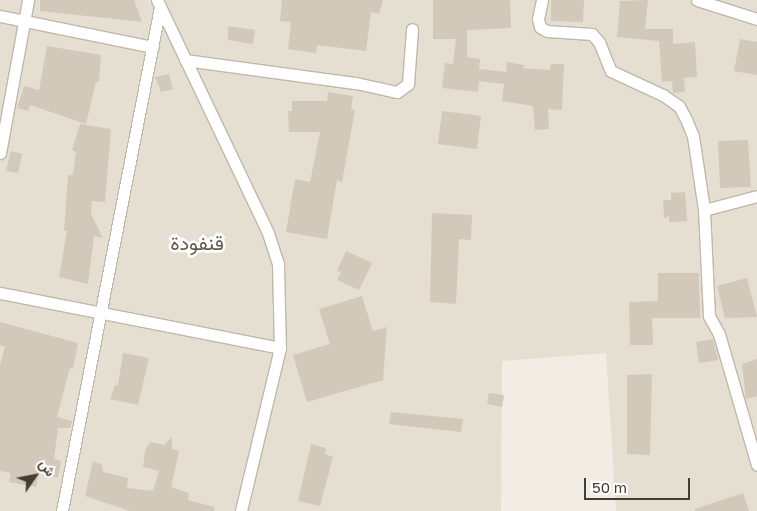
<!DOCTYPE html>
<meta charset="utf-8">
<style>
body{margin:0}
#map{position:relative;width:757px;height:511px;overflow:hidden;background:#f1ede4;font-family:"Golos Text",Vazirmatn,sans-serif}
div>[style]{position:absolute}
.residential>*{inset:0;background:#e5dfd2}
.building>*{inset:0;background:#d2c9ba}
.roads{filter:drop-shadow(1px 0 #bfb8aa) drop-shadow(-1px 0 #bfb8aa) drop-shadow(0 1px #bfb8aa) drop-shadow(0 -1px #bfb8aa)}
.street>*{height:11px;margin:-5.5px;padding:0 5.5px;transform-origin:5.5px;border-radius:5.5px;background:#fff}
span{translate:-50% -50%;white-space:nowrap;text-align:center;line-height:1.15;-webkit-text-stroke:5px #fff;paint-order:stroke}
.quarter-label{font-size:20px;color:#655b4c}
.north{position:absolute;left:10px;top:451px;width:50px;height:50px;-webkit-text-stroke:4px #fff;paint-order:stroke;rotate:57deg;font-size:14px;font-weight:700;line-height:20px;text-align:center;color:#433d34}
.north::after{content:'';display:block;margin:auto;width:18px;height:22px;background:#433d34;clip-path:polygon(50% 0,100% 100%,50% 72%,0 100%)}
.scale{position:absolute;left:584px;top:478px;width:106px;height:22px;box-sizing:border-box;border:2px solid #433d34;border-top:0;padding-left:6px;font-size:15px;line-height:18px;white-space:nowrap;color:#433d34;-webkit-text-stroke:4px #fff;paint-order:stroke}
</style>
<div id="map">
<div class="residential">
<i style="clip-path:polygon(0 0,757px 0,757px 511px,616px 511px,606px 353px,502px 361px,501px 511px,0 511px)"></i>
</div>
<div class="building">
<i style="clip-path:polygon(40px 0,134px 0,142px 22px,40px 11px)"></i>
<i style="clip-path:polygon(282px 0,383px 0,379px 14px,371px 12px,366px 51px,317px 45px,316px 53px,288px 49px,291px 22px,280px 21px)"></i>
<i style="clip-path:polygon(433px 0,510px 0,511px 28px,467px 30px,467px 57px,480px 59px,479px 69px,506px 72px,507px 62px,524px 65px,523px 68px,550px 70px,551px 64px,564px 64px,562px 110px,548px 109px,549px 129px,535px 130px,533px 106px,502px 101px,504px 84px,479px 81px,478px 92px,442px 88px,445px 63px,453px 64px,456px 39px,433px 39px)"></i>
<i style="clip-path:polygon(551px 0,584px 0,583px 22px,551px 21px)"></i>
<i style="clip-path:polygon(648px 0,645px 29px,673px 29px,673px 44px,695px 42px,697px 77px,684px 78px,685px 92px,673px 93px,672px 81px,662px 82px,659px 41px,617px 37px,620px 1px)"></i>
<i style="clip-path:polygon(228px 26px,255px 30px,253px 44px,228px 40px)"></i>
<i style="clip-path:polygon(740px 39px,757px 42px,757px 75px,734px 71px)"></i>
<i style="clip-path:polygon(47px 46px,101px 55px,99px 82px,96px 82px,86px 124px,30px 105px,28px 111px,17px 108px,24px 86px,39px 90px)"></i>
<i style="clip-path:polygon(169px 74px,173px 89px,161px 92px,155px 77px)"></i>
<i style="clip-path:polygon(328px 92px,353px 96px,351px 109px,355px 110px,342px 182px,337px 180px,327px 239px,286px 232px,295px 179px,310px 182px,320px 132px,289px 132px,288px 111px,292px 111px,292px 101px,327px 101px)"></i>
<i style="clip-path:polygon(442px 111px,481px 116px,477px 149px,438px 144px)"></i>
<i style="clip-path:polygon(80px 124px,111px 129px,105px 202px,92px 201px,91px 214px,103px 238px,94px 236px,88px 284px,59px 277px,67px 231px,64px 231px,68px 176px,73px 174px,76px 152px,72px 150px)"></i>
<i style="clip-path:polygon(748px 140px,751px 187px,720px 188px,718px 141px)"></i>
<i style="clip-path:polygon(11px 151px,22px 154px,18px 173px,6px 171px)"></i>
<i style="clip-path:polygon(685px 192px,687px 221px,669px 222px,669px 216px,664px 218px,663px 200px,671px 200px,671px 193px)"></i>
<i style="clip-path:polygon(432px 213px,472px 215px,471px 240px,459px 239px,456px 304px,430px 302px)"></i>
<i style="clip-path:polygon(346px 251px,372px 263px,359px 290px,337px 280px,341px 272px,337px 271px)"></i>
<i style="clip-path:polygon(658px 273px,699px 273px,700px 318px,652px 318px,653px 345px,630px 345px,629px 302px,658px 301px)"></i>
<i style="clip-path:polygon(747px 278px,757px 317px,725px 318px,717px 286px)"></i>
<i style="clip-path:polygon(362px 296px,373px 331px,387px 327px,383px 380px,307px 402px,293px 355px,330px 344px,319px 309px)"></i>
<i style="clip-path:polygon(0 322px,78px 343px,73px 369px,70px 368px,57px 417px,72px 421px,70px 428px,58px 428px,54px 459px,61px 461px,58px 478px,39px 473px,36px 487px,9px 482px,11px 473px,0 471px,0 365px,5px 347px,0 345px)"></i>
<i style="clip-path:polygon(713px 339px,718px 360px,699px 363px,696px 342px)"></i>
<i style="clip-path:polygon(123px 353px,149px 358px,138px 405px,110px 399px,115px 385px,118px 385px)"></i>
<i style="clip-path:polygon(757px 359px,757px 396px,746px 399px,742px 364px)"></i>
<i style="clip-path:polygon(652px 374px,650px 455px,627px 454px,627px 375px)"></i>
<i style="clip-path:polygon(489px 393px,504px 395px,502px 407px,487px 404px)"></i>
<i style="clip-path:polygon(391px 412px,463px 419px,461px 432px,389px 424px)"></i>
<i style="clip-path:polygon(172px 437px,172px 449px,179px 451px,171px 487px,189px 493px,188px 500px,214px 507px,214px 511px,130px 511px,85px 496px,93px 461px,102px 465px,103px 472px,128px 478px,127px 488px,153px 491px,159px 471px,143px 467px,145px 451px,150px 442px,164px 445px)"></i>
<i style="clip-path:polygon(311px 444px,326px 448px,325px 454px,333px 457px,320px 506px,298px 501px)"></i>
<i style="clip-path:polygon(743px 493px,749px 511px,695px 511px,695px 509px)"></i>
</div>
<div class="roads">
<div class="street">
<i style="left:157px;top:0;width:258px;rotate:64.5deg"></i>
<i style="left:268px;top:233px;width:32px;rotate:72deg"></i>
<i style="left:278px;top:263px;width:85px;rotate:88.7deg"></i>
<i style="left:280px;top:348px;width:168px;rotate:103.5deg"></i>
<i style="left:542px;top:0;width:19px;rotate:102deg"></i>
<i style="left:538px;top:19px;width:8px;rotate:76deg"></i>
<i style="left:540px;top:27px;width:8px;rotate:30deg"></i>
<i style="left:547px;top:31px;width:45px;rotate:3.8deg"></i>
<i style="left:592px;top:34px;width:11px;rotate:49deg"></i>
<i style="left:599px;top:42px;width:31px;rotate:68deg"></i>
<i style="left:611px;top:71px;width:57px;rotate:24.8deg"></i>
<i style="left:663px;top:95px;width:19px;rotate:35deg"></i>
<i style="left:679px;top:106px;width:15px;rotate:62deg"></i>
<i style="left:686px;top:119px;width:18px;rotate:68deg"></i>
<i style="left:693px;top:136px;width:75px;rotate:81.5deg"></i>
<i style="left:704px;top:210px;width:106px;rotate:87.3deg"></i>
<i style="left:709px;top:316px;width:21px;rotate:61deg"></i>
<i style="left:719px;top:334px;width:136px;rotate:73.8deg"></i>
<i style="left:697px;top:0;width:63px;rotate:17.6deg"></i>
<i style="left:0;top:16px;width:156px;rotate:11.5deg"></i>
<i style="left:185px;top:60px;width:173px;rotate:7.7deg"></i>
<i style="left:356px;top:83px;width:42px;rotate:12.4deg"></i>
<i style="left:397px;top:92px;width:14px;rotate:-36deg"></i>
<i style="left:408px;top:84px;width:55px;rotate:-85.8deg"></i>
<i style="left:0;top:153px;width:156px;rotate:-79.6deg"></i>
<i style="left:704px;top:210px;width:55px;rotate:-14.8deg"></i>
<i style="left:0;top:293px;width:285px;rotate:11.1deg"></i>
<i style="left:62px;top:511px;width:513px;rotate:-79deg"></i>
</div>
</div>
<div class="quarter-label">
<span style="left:197px;top:242px">قنفودة</span>
</div>
<div class="north">ش</div>
<div class="scale">50 m</div>
</div>
